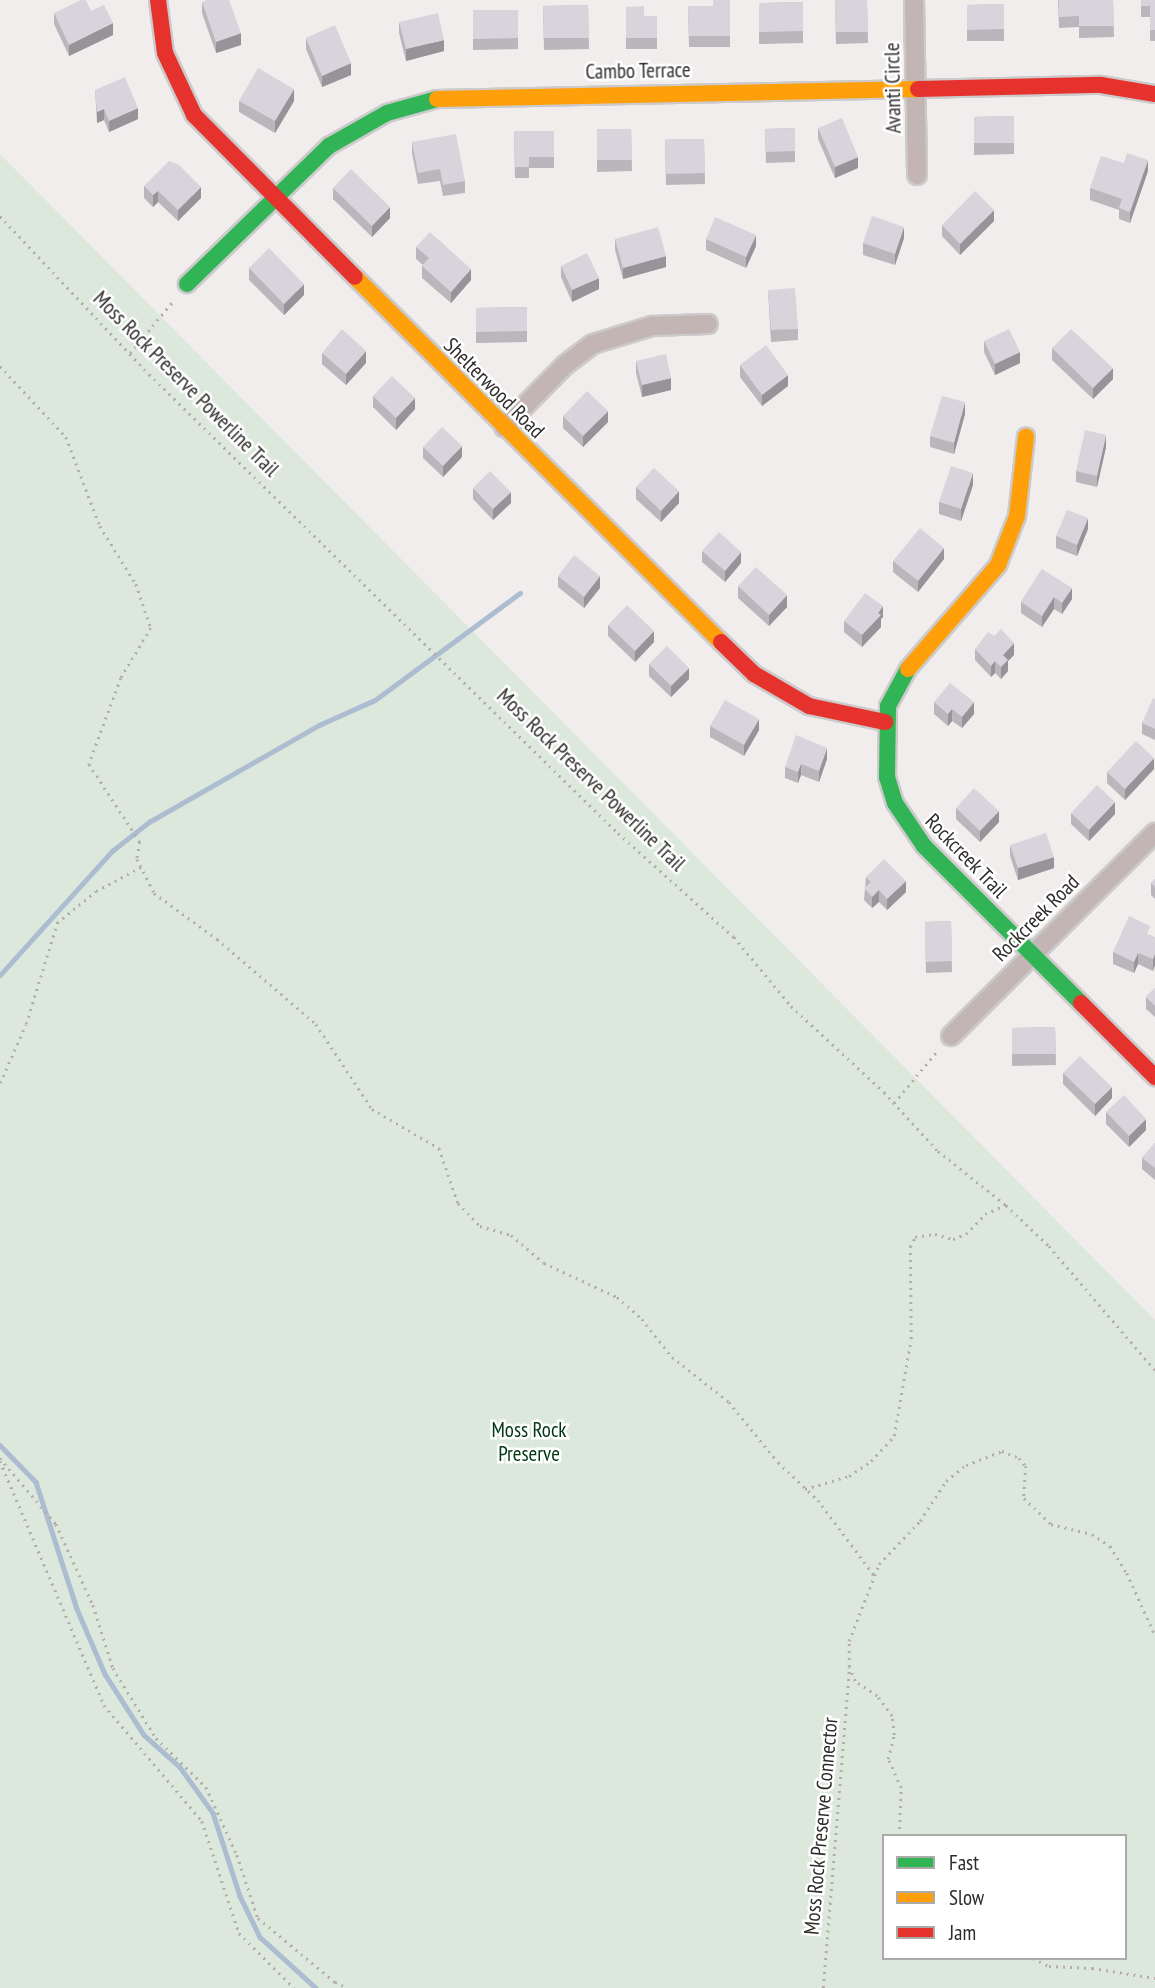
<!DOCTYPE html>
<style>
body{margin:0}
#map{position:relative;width:1155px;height:1988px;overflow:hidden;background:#f0edec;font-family:"PT Sans Narrow",sans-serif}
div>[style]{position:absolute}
.green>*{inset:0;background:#dce8dc}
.stream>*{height:4.5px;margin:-2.25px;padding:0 2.25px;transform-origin:2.25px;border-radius:2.25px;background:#acbcd1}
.path>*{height:2.5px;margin-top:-1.25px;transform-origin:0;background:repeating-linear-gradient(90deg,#b5acab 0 2px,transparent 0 7px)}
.roads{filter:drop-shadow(2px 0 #cccaca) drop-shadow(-2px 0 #cccaca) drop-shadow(0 2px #cccaca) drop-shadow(0 -2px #cccaca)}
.street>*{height:18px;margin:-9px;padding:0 9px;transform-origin:9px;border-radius:9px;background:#c2b5b3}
.fast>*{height:16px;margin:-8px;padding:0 8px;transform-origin:8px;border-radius:8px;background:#30b455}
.slow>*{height:16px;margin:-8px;padding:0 8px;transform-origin:8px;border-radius:8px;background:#ff9f0a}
.jam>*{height:16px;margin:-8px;padding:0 8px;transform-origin:8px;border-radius:8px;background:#e5322d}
.wall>*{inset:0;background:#b9b6bc}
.shaded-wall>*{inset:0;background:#969499}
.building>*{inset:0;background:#d7d4db}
span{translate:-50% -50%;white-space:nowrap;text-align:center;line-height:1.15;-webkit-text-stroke:5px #fff;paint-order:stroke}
.street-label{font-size:21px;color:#2e2c2b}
.park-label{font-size:21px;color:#013712}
.legend{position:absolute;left:882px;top:1834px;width:245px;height:126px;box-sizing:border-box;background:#fff;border:2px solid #ababaa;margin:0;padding:9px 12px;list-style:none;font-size:21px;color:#2e2c2b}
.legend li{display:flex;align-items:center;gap:14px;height:35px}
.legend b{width:35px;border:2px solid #ababaa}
</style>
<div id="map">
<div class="green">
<i style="clip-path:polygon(evenodd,0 154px,1155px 1320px,1155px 1988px,0 1988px,0 154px,884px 1836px,1125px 1836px,1125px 1958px,884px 1958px,884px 1836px)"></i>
</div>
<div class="stream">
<i style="left:0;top:975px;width:167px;rotate:-47.9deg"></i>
<i style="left:112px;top:851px;width:47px;rotate:-38.1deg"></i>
<i style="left:149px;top:822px;width:196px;rotate:-29.7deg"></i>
<i style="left:319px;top:725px;width:61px;rotate:-24.1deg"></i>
<i style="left:375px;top:700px;width:180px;rotate:-36.4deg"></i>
<i style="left:0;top:1445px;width:52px;rotate:45.8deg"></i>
<i style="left:36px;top:1482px;width:133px;rotate:72.1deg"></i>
<i style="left:77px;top:1609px;width:71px;rotate:66.7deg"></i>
<i style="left:105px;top:1674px;width:72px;rotate:57.4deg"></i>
<i style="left:144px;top:1735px;width:48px;rotate:41.6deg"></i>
<i style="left:180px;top:1767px;width:57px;rotate:54.3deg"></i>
<i style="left:213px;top:1813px;width:87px;rotate:72deg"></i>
<i style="left:240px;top:1896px;width:46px;rotate:64deg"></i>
<i style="left:260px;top:1937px;width:76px;rotate:42.3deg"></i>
</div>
<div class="path">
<i style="left:0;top:216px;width:217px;rotate:46.7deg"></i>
<i style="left:149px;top:374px;width:656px;rotate:44.38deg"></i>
<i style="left:618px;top:833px;width:156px;rotate:41.9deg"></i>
<i style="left:734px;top:937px;width:89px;rotate:50.4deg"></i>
<i style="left:791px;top:1006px;width:127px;rotate:42.8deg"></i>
<i style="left:884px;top:1092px;width:80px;rotate:47.5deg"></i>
<i style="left:938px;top:1151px;width:87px;rotate:38.5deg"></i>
<i style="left:1006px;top:1205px;width:59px;rotate:43.6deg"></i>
<i style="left:1049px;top:1246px;width:163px;rotate:49.5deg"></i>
<i style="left:130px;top:353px;width:69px;rotate:-50.3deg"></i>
<i style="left:0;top:366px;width:97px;rotate:47.1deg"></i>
<i style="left:66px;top:437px;width:95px;rotate:69.1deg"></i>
<i style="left:100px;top:526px;width:68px;rotate:58.2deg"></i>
<i style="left:136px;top:584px;width:46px;rotate:71.2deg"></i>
<i style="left:151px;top:628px;width:58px;rotate:121deg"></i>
<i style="left:121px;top:678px;width:92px;rotate:110.4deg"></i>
<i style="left:89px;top:764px;width:93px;rotate:56.8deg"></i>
<i style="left:140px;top:842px;width:17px;rotate:100deg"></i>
<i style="left:137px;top:859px;width:38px;rotate:63deg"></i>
<i style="left:154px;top:893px;width:78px;rotate:36.1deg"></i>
<i style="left:217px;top:939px;width:130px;rotate:40.6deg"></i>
<i style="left:316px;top:1024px;width:102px;rotate:56.6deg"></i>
<i style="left:372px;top:1109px;width:78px;rotate:30.2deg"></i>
<i style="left:439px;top:1148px;width:58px;rotate:70.9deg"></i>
<i style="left:458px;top:1203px;width:32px;rotate:46deg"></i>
<i style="left:480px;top:1226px;width:32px;rotate:16deg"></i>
<i style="left:511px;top:1235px;width:43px;rotate:40.3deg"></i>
<i style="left:544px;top:1263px;width:81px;rotate:25deg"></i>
<i style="left:617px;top:1297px;width:33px;rotate:41deg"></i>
<i style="left:642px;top:1319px;width:48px;rotate:51.7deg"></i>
<i style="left:672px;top:1357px;width:73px;rotate:38.3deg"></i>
<i style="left:729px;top:1402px;width:77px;rotate:50.8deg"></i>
<i style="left:778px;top:1462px;width:55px;rotate:43.5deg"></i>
<i style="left:818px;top:1500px;width:94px;rotate:53.3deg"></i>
<i style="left:0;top:1083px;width:64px;rotate:-66.2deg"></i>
<i style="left:26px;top:1024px;width:106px;rotate:-72.9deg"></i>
<i style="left:57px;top:923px;width:50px;rotate:-39.4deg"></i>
<i style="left:96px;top:891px;width:51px;rotate:-28.1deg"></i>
<i style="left:894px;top:1103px;width:70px;rotate:-50.2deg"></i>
<i style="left:0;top:1458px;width:87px;rotate:49.7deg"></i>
<i style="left:56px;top:1524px;width:89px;rotate:65.4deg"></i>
<i style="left:93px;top:1605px;width:66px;rotate:72.4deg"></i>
<i style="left:113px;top:1668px;width:82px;rotate:58.4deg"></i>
<i style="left:156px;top:1738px;width:70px;rotate:44.4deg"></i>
<i style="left:206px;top:1787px;width:75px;rotate:65.5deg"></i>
<i style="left:237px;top:1855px;width:66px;rotate:71.6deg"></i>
<i style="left:258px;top:1918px;width:100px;rotate:39.7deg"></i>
<i style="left:335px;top:1982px;width:14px;rotate:25deg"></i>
<i style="left:0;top:1461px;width:265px;rotate:66.9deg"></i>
<i style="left:104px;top:1705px;width:152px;rotate:49.8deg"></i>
<i style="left:202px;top:1821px;width:118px;rotate:71.7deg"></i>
<i style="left:239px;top:1933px;width:78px;rotate:45deg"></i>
<i style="left:805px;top:1489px;width:46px;rotate:-16.5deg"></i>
<i style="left:849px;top:1476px;width:27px;rotate:-34deg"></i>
<i style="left:871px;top:1461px;width:34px;rotate:-47deg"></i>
<i style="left:894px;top:1436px;width:98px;rotate:-80.1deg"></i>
<i style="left:911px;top:1339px;width:92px;rotate:-90.6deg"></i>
<i style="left:910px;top:1247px;width:11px;rotate:-63deg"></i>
<i style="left:915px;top:1237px;width:20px;rotate:-9deg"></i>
<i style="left:935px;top:1234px;width:19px;rotate:16deg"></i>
<i style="left:953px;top:1239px;width:14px;rotate:-21deg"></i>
<i style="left:966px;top:1234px;width:28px;rotate:-46deg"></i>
<i style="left:985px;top:1214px;width:23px;rotate:-23deg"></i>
<i style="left:899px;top:1836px;width:48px;rotate:-87.6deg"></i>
<i style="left:901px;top:1788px;width:32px;rotate:-114deg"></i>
<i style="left:888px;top:1759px;width:25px;rotate:-76deg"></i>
<i style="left:894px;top:1735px;width:19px;rotate:-96deg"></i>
<i style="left:892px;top:1716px;width:25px;rotate:-127deg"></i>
<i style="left:877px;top:1696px;width:27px;rotate:-146deg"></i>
<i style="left:855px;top:1681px;width:15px;rotate:-113deg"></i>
<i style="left:849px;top:1667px;width:26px;rotate:-90deg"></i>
<i style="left:849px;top:1641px;width:83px;rotate:-68.7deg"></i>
<i style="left:879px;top:1564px;width:59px;rotate:-46.4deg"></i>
<i style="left:920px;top:1521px;width:48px;rotate:-57deg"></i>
<i style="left:946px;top:1481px;width:26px;rotate:-39deg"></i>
<i style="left:966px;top:1465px;width:39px;rotate:-21deg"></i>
<i style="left:1002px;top:1451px;width:18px;rotate:22deg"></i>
<i style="left:1019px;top:1458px;width:11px;rotate:49deg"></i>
<i style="left:1026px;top:1466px;width:32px;rotate:94deg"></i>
<i style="left:1024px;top:1498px;width:37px;rotate:44deg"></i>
<i style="left:1051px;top:1524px;width:42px;rotate:13.7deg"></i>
<i style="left:1092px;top:1534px;width:22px;rotate:34deg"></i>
<i style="left:1110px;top:1546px;width:32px;rotate:58deg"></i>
<i style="left:1127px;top:1573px;width:68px;rotate:65.7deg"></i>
<i style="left:1033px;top:1958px;width:18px;rotate:27deg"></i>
<i style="left:1049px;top:1966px;width:43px;rotate:2.7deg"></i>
<i style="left:1092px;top:1968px;width:64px;rotate:9deg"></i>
<i style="left:823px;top:1988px;width:319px;rotate:-85.3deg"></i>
</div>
<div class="roads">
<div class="street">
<i style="left:914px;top:0;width:175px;rotate:89deg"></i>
<i style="left:504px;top:427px;width:87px;rotate:-45.5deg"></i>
<i style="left:565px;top:365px;width:35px;rotate:-37deg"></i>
<i style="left:593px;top:344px;width:62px;rotate:-17deg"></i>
<i style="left:652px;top:326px;width:56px;rotate:-2deg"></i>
<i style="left:951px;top:1036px;width:288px;rotate:-44.9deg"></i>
</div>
<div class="fast">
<i style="left:187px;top:284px;width:198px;rotate:-44.2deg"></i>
<i style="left:329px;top:146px;width:67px;rotate:-29.6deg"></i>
<i style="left:387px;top:113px;width:52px;rotate:-15.6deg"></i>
<i style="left:908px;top:669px;width:42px;rotate:118.4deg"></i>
<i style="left:888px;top:706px;width:71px;rotate:90.8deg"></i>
<i style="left:887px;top:777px;width:27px;rotate:73deg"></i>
<i style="left:895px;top:803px;width:52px;rotate:56deg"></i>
<i style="left:924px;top:846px;width:222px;rotate:45deg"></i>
</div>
<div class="slow">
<i style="left:437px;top:99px;width:481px;rotate:-1.2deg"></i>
<i style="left:355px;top:277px;width:517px;rotate:44.92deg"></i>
<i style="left:908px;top:669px;width:138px;rotate:-49.1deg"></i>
<i style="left:998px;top:565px;width:53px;rotate:-68.8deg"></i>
<i style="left:1017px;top:516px;width:80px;rotate:-83.5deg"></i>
</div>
<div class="jam">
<i style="left:158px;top:0;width:53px;rotate:82.5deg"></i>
<i style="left:165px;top:53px;width:68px;rotate:64.9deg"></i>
<i style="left:194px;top:115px;width:228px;rotate:45.2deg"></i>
<i style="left:918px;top:89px;width:183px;rotate:-1.3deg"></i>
<i style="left:1101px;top:85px;width:55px;rotate:9.5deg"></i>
<i style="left:721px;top:642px;width:46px;rotate:44.1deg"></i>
<i style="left:754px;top:674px;width:64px;rotate:30.2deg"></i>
<i style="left:809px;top:706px;width:78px;rotate:11.9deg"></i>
<i style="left:1081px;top:1003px;width:105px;rotate:45deg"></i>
</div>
</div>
<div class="wall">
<i style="clip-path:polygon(730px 0,730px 47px,689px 47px,688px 6px,713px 6px)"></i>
<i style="clip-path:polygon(835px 0,867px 0,868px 43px,836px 44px)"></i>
<i style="clip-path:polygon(1058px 0,1113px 0,1114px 37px,1079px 38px,1079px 27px,1059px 28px)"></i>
<i style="clip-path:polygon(1141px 0,1155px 0,1155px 41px,1150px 41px,1150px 17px,1141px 17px)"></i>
<i style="clip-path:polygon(202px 2px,241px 45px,216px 53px,202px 13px)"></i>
<i style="clip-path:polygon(803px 2px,803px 43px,759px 44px,759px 3px)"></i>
<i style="clip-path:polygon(1004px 4px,1004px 41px,967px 41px,967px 5px)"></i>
<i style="clip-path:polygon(588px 5px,589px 49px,544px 50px,543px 6px)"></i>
<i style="clip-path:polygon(626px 7px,644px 16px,657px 16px,657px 49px,626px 49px)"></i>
<i style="clip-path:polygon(473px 10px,518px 10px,518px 49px,473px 50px)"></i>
<i style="clip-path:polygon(91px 11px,113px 35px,69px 56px,54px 24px,54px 13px)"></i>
<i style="clip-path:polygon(399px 22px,444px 51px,406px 61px,399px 33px)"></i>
<i style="clip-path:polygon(306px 38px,351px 75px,322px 87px,306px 49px)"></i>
<i style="clip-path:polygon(95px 90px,138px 119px,109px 132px,104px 120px,97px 123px)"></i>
<i style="clip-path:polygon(239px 101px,294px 101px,275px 133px,239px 112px)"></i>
<i style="clip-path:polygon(1014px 116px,1014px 154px,974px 155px,974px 117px)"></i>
<i style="clip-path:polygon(795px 128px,795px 162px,766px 163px,765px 129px)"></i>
<i style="clip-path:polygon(818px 128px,858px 168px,835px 178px,818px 139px)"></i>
<i style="clip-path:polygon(597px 129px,631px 129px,632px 171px,597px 172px)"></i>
<i style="clip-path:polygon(514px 131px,554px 131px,554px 168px,529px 168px,529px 178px,515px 178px)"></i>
<i style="clip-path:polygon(665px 139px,704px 139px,705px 184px,666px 185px)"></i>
<i style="clip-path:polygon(412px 142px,465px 181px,465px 193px,443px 196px,440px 181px,418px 184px,412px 153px)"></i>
<i style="clip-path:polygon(1148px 171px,1130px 223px,1119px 219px,1119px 210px,1090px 200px,1090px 188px)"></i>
<i style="clip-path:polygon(144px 186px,201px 198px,178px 221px,158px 202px,153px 207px,144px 198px)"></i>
<i style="clip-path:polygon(333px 188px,390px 218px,372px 237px,333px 199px)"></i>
<i style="clip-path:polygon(994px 221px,960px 255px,942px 236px,942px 225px)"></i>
<i style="clip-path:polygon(904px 238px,895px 265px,863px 255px,863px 243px)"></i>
<i style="clip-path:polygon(615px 239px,666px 267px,623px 279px,615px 250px)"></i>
<i style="clip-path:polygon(706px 239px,756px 246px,746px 268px,706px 250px)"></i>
<i style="clip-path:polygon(416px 247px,471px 280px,451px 303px,422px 278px,422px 266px,423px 265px,416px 259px)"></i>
<i style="clip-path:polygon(561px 266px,599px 289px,572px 302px,561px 277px)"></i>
<i style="clip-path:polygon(249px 268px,304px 295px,284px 315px,249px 280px)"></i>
<i style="clip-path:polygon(768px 290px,798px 329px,798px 340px,771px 342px)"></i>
<i style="clip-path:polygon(527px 307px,527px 342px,476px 343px,476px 308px)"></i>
<i style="clip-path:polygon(984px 341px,1020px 363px,995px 375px,984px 352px)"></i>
<i style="clip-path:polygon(1052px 348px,1113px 379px,1093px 399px,1052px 360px)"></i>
<i style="clip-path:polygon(322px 353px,366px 363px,346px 385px,322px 364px)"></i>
<i style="clip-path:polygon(636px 361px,671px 390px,642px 397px,636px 373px)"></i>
<i style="clip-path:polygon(740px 365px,788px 386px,762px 406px,740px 377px)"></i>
<i style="clip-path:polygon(373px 396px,415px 409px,396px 430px,373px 407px)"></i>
<i style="clip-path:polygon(965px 414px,954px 454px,930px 447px,930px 436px)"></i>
<i style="clip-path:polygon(563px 416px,608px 422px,583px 447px,563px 428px)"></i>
<i style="clip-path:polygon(423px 447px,462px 457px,443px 477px,423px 458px)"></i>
<i style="clip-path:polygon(1106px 447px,1097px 487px,1076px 482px,1076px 471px)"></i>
<i style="clip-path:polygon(973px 485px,961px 521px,939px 514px,939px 502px)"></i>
<i style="clip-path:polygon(636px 487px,679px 503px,661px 522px,636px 499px)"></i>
<i style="clip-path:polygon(473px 488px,511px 503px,493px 520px,473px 499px)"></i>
<i style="clip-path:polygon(1088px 529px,1077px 556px,1056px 548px,1056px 536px)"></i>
<i style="clip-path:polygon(702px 551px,741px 563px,725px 582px,702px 562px)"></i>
<i style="clip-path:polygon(944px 559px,918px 592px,893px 572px,893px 561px)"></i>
<i style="clip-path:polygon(1042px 569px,1072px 599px,1062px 614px,1054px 609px,1042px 627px,1021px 613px,1021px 602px)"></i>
<i style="clip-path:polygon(558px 576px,600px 588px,584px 608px,558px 587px)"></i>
<i style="clip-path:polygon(738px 586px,787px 607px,769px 626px,738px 598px)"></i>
<i style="clip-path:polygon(883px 617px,881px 619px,881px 627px,862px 647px,844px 632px,844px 621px)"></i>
<i style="clip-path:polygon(608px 625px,654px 642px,635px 662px,608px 636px)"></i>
<i style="clip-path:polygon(975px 649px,1014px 655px,1008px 661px,1008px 671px,1001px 679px,995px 673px,991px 677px,975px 660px)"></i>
<i style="clip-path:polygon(649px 664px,689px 679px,671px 697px,649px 676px)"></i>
<i style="clip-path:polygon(1155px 699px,1155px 740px,1142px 734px,1142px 723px)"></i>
<i style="clip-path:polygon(934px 702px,974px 714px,962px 728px,952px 721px,948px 726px,934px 714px)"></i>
<i style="clip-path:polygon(710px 726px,759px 730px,744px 756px,710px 737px)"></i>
<i style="clip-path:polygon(827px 759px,819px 782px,801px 775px,798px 783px,785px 778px,785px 767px)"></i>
<i style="clip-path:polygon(1154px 769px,1125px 800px,1107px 783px,1107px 772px)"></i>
<i style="clip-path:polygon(956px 808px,999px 822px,980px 842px,956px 819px)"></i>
<i style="clip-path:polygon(1071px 813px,1115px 814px,1089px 841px,1071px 824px)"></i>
<i style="clip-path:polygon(1010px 845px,1054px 868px,1018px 880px,1010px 856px)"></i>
<i style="clip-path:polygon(866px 877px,906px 892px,887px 910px,879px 902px,872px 908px,864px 900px)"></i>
<i style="clip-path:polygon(1155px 879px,1155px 899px,1151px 895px,1151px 883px)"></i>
<i style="clip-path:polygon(951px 921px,952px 972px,926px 973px,925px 922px)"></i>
<i style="clip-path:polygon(1150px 935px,1155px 938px,1155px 965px,1153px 971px,1138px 964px,1134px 973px,1113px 964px,1113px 952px)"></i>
<i style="clip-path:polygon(1155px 988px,1155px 1017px,1146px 1009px,1146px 997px)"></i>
<i style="clip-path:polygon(1055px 1027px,1056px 1065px,1012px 1066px,1012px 1028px)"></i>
<i style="clip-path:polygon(1063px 1073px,1112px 1098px,1095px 1116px,1063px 1084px)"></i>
<i style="clip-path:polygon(1106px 1112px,1146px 1130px,1129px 1147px,1106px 1124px)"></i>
<i style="clip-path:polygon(1155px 1143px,1155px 1180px,1142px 1169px,1142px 1158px)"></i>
</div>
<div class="shaded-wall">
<i style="clip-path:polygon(113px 23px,113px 35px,69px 56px,69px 45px)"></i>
<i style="clip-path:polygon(241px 33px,241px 45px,216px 53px,216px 42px)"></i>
<i style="clip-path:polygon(444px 40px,444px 51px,406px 61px,406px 49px)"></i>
<i style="clip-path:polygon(351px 63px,351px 75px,322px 87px,322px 76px)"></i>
<i style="clip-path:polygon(294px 89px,294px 101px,275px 133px,275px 121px)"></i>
<i style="clip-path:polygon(138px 108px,138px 119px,109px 132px,109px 121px)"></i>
<i style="clip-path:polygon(104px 109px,104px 120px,97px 123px,97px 112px)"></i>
<i style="clip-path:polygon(858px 157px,858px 168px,835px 178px,835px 167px)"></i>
<i style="clip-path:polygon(1148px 160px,1148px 171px,1130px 223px,1130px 212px)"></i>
<i style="clip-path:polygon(201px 187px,201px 198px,178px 221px,178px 210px)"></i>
<i style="clip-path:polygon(158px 191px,158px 202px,153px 207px,153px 195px)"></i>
<i style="clip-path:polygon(390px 207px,390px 218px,372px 237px,372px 226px)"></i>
<i style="clip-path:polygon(994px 210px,994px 221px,960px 255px,960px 244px)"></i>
<i style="clip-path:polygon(904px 227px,904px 238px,895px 265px,895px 254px)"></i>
<i style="clip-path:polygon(756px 235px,756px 246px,746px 268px,746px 257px)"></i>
<i style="clip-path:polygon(666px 256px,666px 267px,623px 279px,623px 268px)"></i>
<i style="clip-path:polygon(471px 269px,471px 280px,451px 303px,451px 292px)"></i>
<i style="clip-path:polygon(599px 278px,599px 289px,572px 302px,572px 290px)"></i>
<i style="clip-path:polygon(304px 284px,304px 295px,284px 315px,284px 304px)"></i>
<i style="clip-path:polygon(366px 351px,366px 363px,346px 385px,346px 374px)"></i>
<i style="clip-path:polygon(1020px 352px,1020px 363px,995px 375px,995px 364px)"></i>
<i style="clip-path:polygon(1113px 368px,1113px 379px,1093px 399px,1093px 388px)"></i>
<i style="clip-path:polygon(788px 375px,788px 386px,762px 406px,762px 395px)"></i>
<i style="clip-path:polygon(671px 378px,671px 390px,642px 397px,642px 385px)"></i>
<i style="clip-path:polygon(415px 398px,415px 409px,396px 430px,396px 418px)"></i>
<i style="clip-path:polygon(965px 402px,965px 414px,954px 454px,954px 443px)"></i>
<i style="clip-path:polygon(608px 411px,608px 422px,583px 447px,583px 436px)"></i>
<i style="clip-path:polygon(1106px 435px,1106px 447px,1097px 487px,1097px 476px)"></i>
<i style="clip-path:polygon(462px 446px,462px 457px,443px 477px,443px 466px)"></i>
<i style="clip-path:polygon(973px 473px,973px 485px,961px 521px,961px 509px)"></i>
<i style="clip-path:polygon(679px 491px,679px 503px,661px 522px,661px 511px)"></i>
<i style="clip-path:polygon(511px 492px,511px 503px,493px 520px,493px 509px)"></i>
<i style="clip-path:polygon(1088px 518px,1088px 529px,1077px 556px,1077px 545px)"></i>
<i style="clip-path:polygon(944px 548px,944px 559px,918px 592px,918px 581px)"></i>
<i style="clip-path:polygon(741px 552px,741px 563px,725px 582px,725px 571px)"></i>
<i style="clip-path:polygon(600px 576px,600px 588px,584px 608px,584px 597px)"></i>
<i style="clip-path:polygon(1072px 588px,1072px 599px,1062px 614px,1062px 603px)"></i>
<i style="clip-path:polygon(787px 595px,787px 607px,769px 626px,769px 615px)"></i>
<i style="clip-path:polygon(1054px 597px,1054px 609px,1042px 627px,1042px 616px)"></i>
<i style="clip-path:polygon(883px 606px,883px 617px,881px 619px,881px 627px,862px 647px,862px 635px)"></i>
<i style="clip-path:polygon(654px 631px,654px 642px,635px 662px,635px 651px)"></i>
<i style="clip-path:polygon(1014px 643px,1014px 655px,1008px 661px,1008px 671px,1001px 679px,1001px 667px,1003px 655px)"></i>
<i style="clip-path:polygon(995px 661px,995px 673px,991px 677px,991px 666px)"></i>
<i style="clip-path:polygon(689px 668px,689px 679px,671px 697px,671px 686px)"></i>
<i style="clip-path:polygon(974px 702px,974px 714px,962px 728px,962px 717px)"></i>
<i style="clip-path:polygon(952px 709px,952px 721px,948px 726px,948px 714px)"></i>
<i style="clip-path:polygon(759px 719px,759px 730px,744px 756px,744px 745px)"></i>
<i style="clip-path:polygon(827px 748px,827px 759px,819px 782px,819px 771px)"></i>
<i style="clip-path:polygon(1154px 758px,1154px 769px,1125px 800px,1125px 789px)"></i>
<i style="clip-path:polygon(801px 764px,801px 775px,798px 783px,798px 772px)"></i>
<i style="clip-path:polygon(1115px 802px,1115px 814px,1089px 841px,1089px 830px)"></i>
<i style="clip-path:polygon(999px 811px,999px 822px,980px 842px,980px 831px)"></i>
<i style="clip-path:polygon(1054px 857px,1054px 868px,1018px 880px,1018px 868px)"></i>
<i style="clip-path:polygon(906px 881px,906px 892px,887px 910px,887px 899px)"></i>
<i style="clip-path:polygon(879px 890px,879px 902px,872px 908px,872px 897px)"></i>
<i style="clip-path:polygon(1138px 953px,1138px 964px,1134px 973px,1134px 962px)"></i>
<i style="clip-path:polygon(1155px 954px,1155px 965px,1153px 971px,1153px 959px)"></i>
<i style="clip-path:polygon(1112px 1087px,1112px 1098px,1095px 1116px,1095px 1104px)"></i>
<i style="clip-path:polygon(1146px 1119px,1146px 1130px,1129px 1147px,1129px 1136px)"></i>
</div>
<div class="building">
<i style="clip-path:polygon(81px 0,86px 0,91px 11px,104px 5px,113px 23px,69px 45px,54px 13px)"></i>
<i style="clip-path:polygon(207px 0,229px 0,241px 33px,216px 42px,202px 2px)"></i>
<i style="clip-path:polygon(713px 0,730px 0,730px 36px,689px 36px,688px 6px,713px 6px)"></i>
<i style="clip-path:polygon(835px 0,867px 0,868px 32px,836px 32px)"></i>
<i style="clip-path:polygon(1059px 0,1113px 0,1114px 26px,1079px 26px,1079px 16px,1059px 17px)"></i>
<i style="clip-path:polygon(1141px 0,1155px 0,1155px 30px,1150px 30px,1150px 6px,1141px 6px)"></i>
<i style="clip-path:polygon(803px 2px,803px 31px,759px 32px,759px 3px)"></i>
<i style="clip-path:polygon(1004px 4px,1004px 29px,967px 30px,967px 5px)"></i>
<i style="clip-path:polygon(588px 5px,589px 38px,544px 38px,543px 6px)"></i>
<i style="clip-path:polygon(644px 6px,644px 16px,657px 16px,657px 38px,626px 38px,626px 7px)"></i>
<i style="clip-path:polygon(473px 10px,518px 10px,518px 38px,473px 39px)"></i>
<i style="clip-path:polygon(438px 13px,444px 40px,406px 49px,399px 22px)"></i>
<i style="clip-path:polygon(335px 25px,351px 63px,322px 76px,306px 38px)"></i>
<i style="clip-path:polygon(258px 68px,294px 89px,275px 121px,239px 101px)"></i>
<i style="clip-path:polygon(125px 77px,138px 108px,109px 121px,104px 109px,97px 112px,95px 90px)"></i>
<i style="clip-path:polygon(1014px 116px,1014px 143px,974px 143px,974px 117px)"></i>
<i style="clip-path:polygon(842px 118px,858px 157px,835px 167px,818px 128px)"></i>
<i style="clip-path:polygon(795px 128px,795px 151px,766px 152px,765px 129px)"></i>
<i style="clip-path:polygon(597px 129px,631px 129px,632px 160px,597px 160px)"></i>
<i style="clip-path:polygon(514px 131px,554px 131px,554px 157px,529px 157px,529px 167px,515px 167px)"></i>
<i style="clip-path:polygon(456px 134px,465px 181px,443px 185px,440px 169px,418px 173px,412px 142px)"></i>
<i style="clip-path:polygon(665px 139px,704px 139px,705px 173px,666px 174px)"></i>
<i style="clip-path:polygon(1127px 153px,1148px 160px,1130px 212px,1119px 208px,1122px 199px,1090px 188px,1101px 156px,1124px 163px)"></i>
<i style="clip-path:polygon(169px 161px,179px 165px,201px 187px,178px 210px,158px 191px,153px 195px,144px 186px)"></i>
<i style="clip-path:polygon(351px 169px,390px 207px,372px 226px,333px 188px)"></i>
<i style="clip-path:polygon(975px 191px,994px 210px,960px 244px,942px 225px)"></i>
<i style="clip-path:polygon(872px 216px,904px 227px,895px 254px,863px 243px)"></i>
<i style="clip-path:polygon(715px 217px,756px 235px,746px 257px,706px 239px)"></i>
<i style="clip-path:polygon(658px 227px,666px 256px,623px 268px,615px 239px)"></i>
<i style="clip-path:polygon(430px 232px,471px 269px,451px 292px,422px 266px,429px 258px,416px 247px)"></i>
<i style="clip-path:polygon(269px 248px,304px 284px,284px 304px,249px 268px)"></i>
<i style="clip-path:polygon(587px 253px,599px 278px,572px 290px,561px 266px)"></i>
<i style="clip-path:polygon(795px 288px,798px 329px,771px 330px,768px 290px)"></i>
<i style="clip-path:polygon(527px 307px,527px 331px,476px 332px,476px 308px)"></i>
<i style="clip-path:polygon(342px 329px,366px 351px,346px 374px,322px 353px)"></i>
<i style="clip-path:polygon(1009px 329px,1020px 352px,995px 364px,984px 341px)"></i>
<i style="clip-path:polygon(1071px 329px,1113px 368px,1093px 388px,1052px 348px)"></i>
<i style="clip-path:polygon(766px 345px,788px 375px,762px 395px,740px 365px)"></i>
<i style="clip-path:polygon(666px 354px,671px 378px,642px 385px,636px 361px)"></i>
<i style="clip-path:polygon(392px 376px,415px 398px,396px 418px,373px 396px)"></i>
<i style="clip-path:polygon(587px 391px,608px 411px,583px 436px,563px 416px)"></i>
<i style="clip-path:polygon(942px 396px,965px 402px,954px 443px,930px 436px)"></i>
<i style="clip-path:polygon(442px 427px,462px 446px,443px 466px,423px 447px)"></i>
<i style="clip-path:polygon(1085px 430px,1106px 435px,1097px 476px,1076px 471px)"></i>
<i style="clip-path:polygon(951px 466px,973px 473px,961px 509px,939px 502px)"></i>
<i style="clip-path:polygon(654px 468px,679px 491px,661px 511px,636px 487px)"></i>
<i style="clip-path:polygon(490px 471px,511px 492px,493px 509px,473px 488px)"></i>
<i style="clip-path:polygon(1067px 510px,1088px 518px,1077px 545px,1056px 536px)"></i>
<i style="clip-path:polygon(920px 528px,944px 548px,918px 581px,893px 561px)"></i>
<i style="clip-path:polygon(719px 532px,741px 552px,725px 571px,702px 551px)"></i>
<i style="clip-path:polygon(574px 555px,600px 576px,584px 597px,558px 576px)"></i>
<i style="clip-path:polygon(756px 567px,787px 595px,769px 615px,738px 586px)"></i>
<i style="clip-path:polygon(1042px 569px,1072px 588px,1062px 603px,1054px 597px,1042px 616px,1021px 602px)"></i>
<i style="clip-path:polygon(865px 593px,883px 606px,878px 613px,881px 615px,862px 635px,844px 621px)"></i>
<i style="clip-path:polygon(627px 605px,654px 631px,635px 651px,608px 625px)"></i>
<i style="clip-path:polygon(1001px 629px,1014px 643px,1003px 655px,1008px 660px,1001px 667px,995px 661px,991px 666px,975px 649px,988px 632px,994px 636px)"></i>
<i style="clip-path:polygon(667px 646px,689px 668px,671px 686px,649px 664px)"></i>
<i style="clip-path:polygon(950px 683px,974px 702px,962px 717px,952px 709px,948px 714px,934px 702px)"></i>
<i style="clip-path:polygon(1153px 698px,1155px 699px,1155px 729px,1142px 723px)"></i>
<i style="clip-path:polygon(725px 700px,759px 719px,744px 745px,710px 726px)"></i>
<i style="clip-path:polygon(796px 735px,827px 748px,819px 771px,801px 764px,798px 772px,785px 767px)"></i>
<i style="clip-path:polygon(1136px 741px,1154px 758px,1125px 789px,1107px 772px)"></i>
<i style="clip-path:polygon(1097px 785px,1115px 802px,1089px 830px,1071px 813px)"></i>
<i style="clip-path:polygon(974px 788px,999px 811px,980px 831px,956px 808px)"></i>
<i style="clip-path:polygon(1046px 833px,1054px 857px,1018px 868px,1010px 845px)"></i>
<i style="clip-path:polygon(884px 859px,906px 881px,887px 899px,879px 890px,872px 897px,864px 888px,871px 882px,866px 877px)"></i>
<i style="clip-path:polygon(1155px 879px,1155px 887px,1151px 883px)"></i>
<i style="clip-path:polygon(1129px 916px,1150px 926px,1147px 934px,1155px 938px,1155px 954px,1153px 959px,1138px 953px,1134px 962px,1113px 952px)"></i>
<i style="clip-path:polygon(951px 921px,952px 961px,926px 962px,925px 922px)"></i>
<i style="clip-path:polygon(1155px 988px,1155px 1006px,1146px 997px)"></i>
<i style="clip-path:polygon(1055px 1027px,1056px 1054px,1012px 1054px,1012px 1028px)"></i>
<i style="clip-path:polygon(1080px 1056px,1112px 1087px,1095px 1104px,1063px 1073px)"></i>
<i style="clip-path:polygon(1124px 1095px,1146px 1119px,1129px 1136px,1106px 1112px)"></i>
<i style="clip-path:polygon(1155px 1143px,1155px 1168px,1142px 1158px)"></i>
</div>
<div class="street-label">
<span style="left:638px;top:71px;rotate:-1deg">Cambo Terrace</span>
<span style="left:893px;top:88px;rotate:-91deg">Avanti Circle</span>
<span style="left:186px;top:384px;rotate:45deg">Moss Rock Preserve Powerline Trail</span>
<span style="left:494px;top:388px;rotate:45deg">Shelterwood Road</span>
<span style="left:591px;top:780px;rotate:44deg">Moss Rock Preserve Powerline Trail</span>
<span style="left:966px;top:856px;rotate:46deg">Rockcreek Trail</span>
<span style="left:1036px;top:918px;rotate:-45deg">Rockcreek Road</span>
<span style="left:821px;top:1826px;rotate:-85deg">Moss Rock Preserve Connector</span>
</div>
<div class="park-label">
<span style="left:529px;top:1442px">Moss Rock<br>Preserve</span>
</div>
<ul class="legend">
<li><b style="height:9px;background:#30b455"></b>Fast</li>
<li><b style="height:9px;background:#ff9f0a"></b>Slow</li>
<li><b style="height:9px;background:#e5322d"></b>Jam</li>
</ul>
</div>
